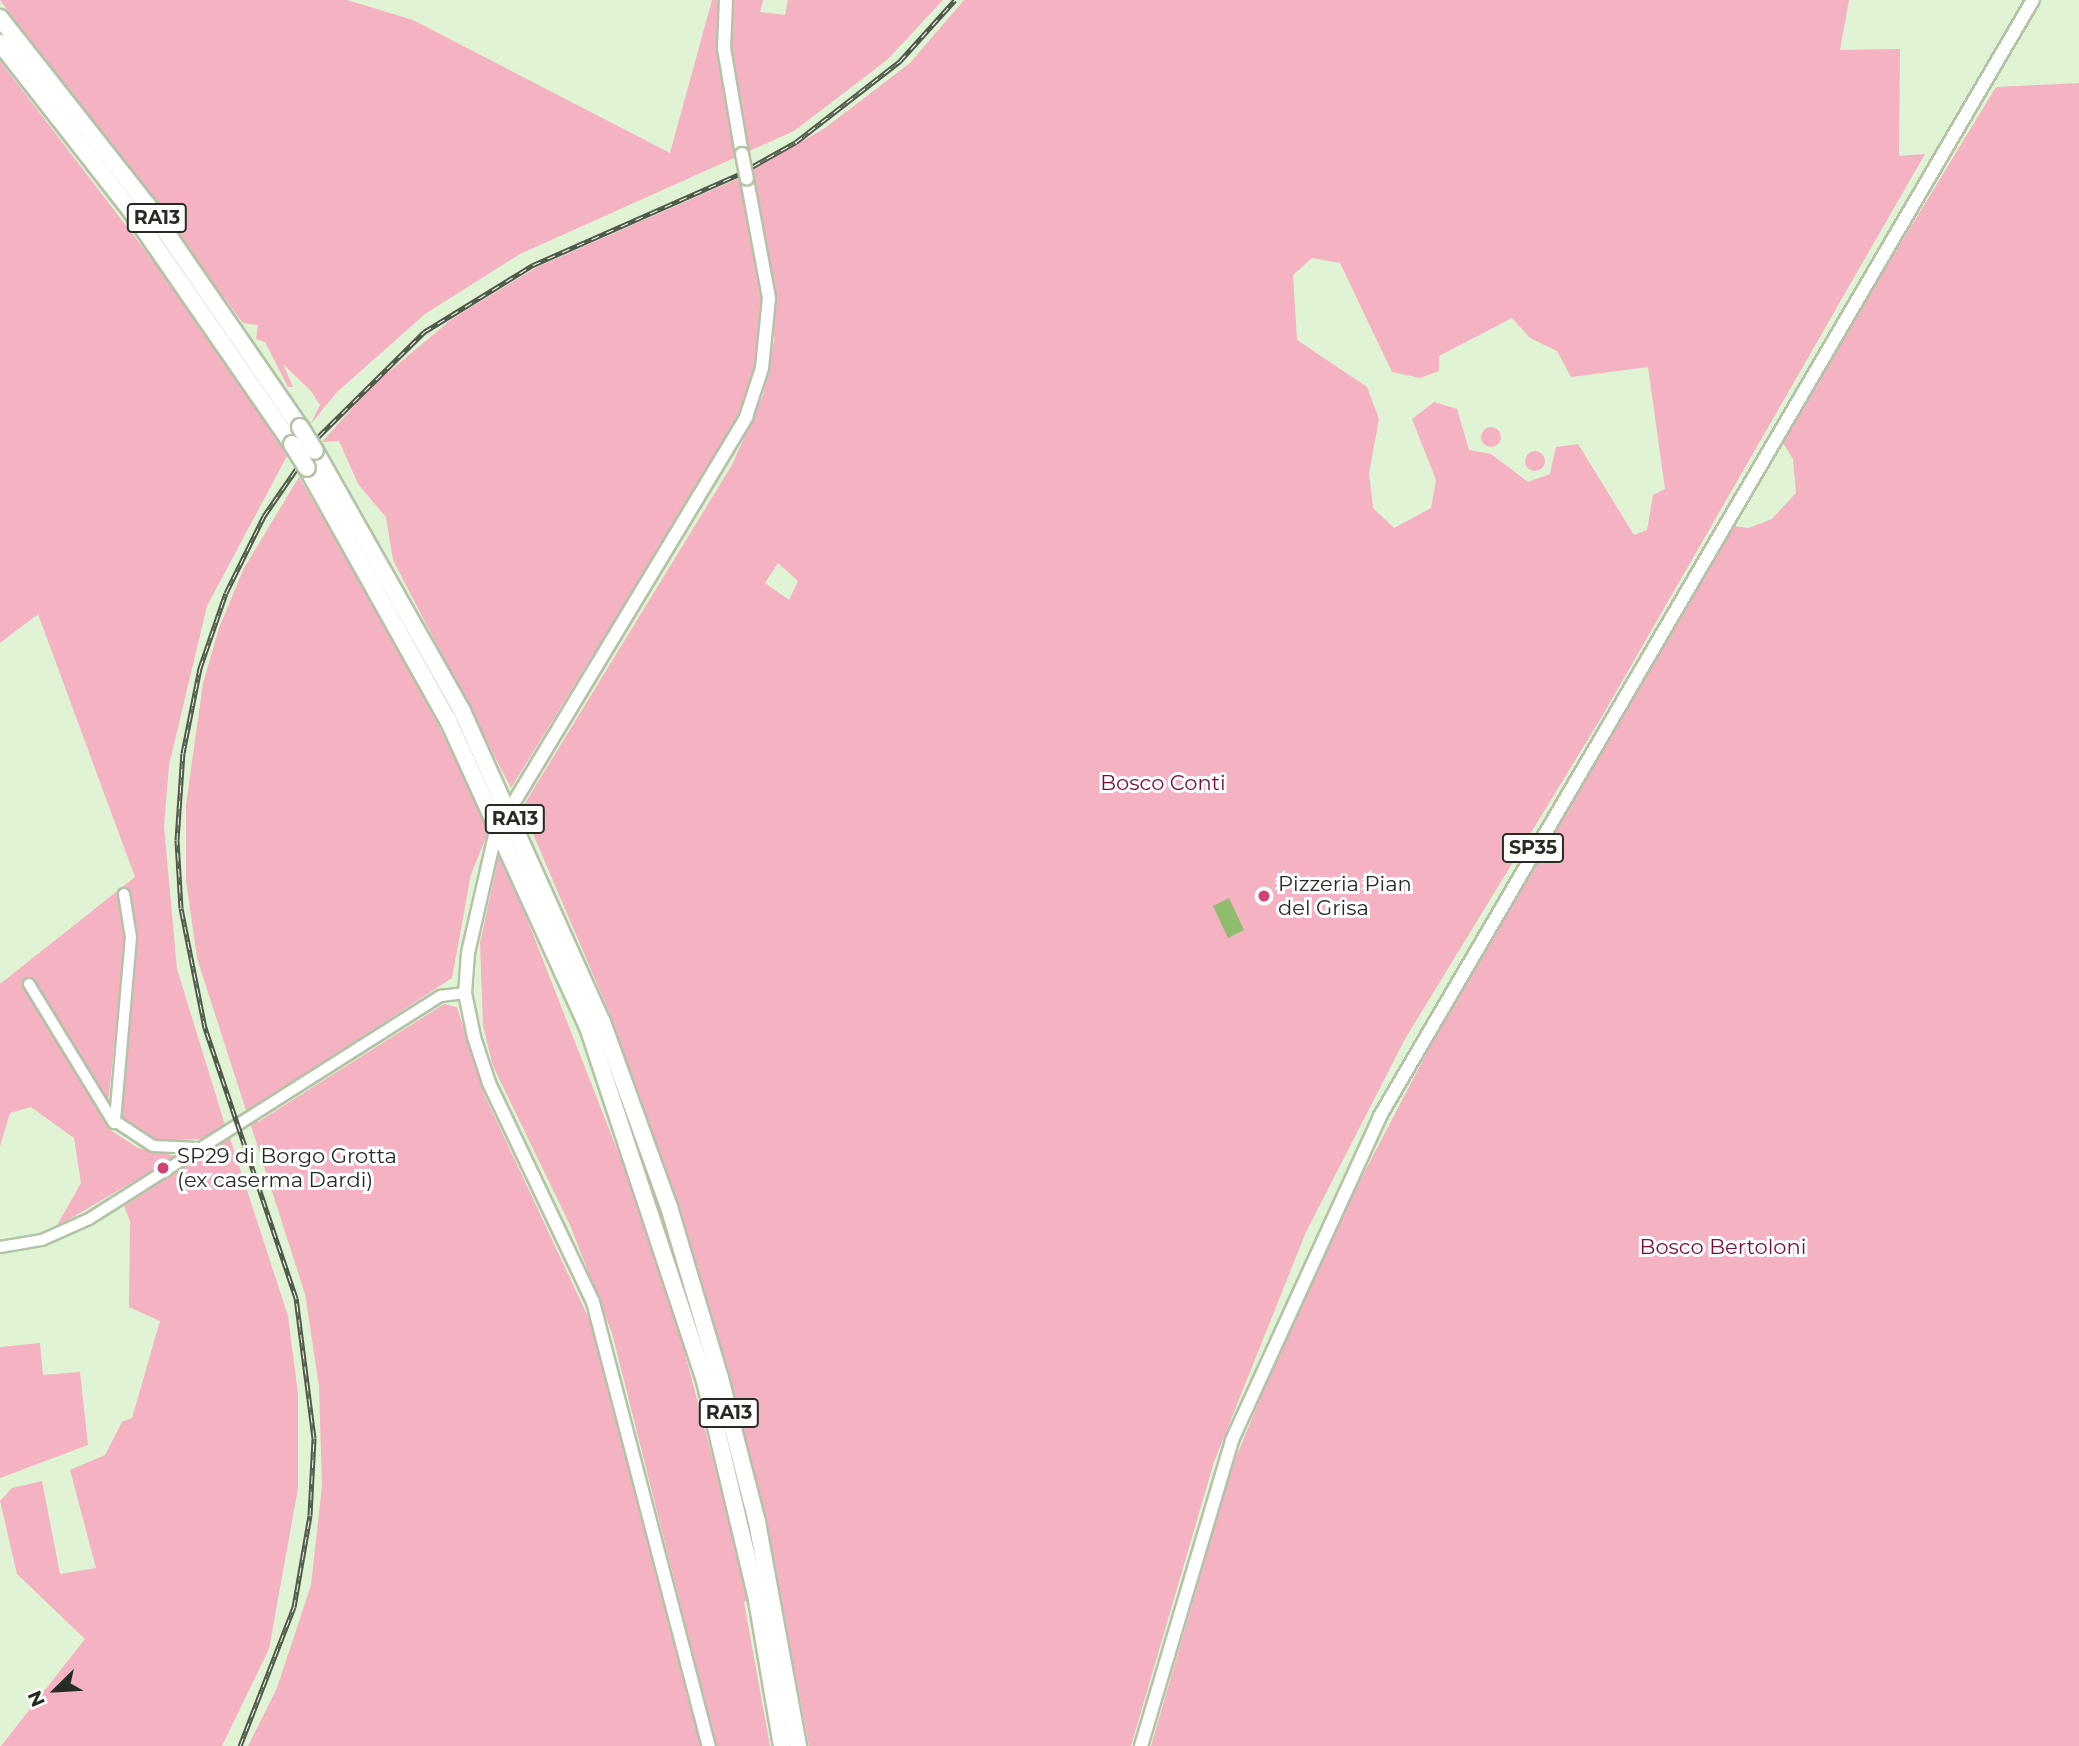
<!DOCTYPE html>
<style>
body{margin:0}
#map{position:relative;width:2079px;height:1746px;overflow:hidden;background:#e1f3d5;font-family:Montserrat,sans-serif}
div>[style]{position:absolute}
.green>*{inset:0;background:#f4b2c2}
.round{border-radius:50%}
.water>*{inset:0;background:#90bc6d}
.roads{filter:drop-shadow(2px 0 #b2c3a6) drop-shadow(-2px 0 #b2c3a6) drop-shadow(0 2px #b2c3a6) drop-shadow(0 -2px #b2c3a6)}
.minor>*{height:10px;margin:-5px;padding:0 5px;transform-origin:5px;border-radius:5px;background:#fff}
.major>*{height:12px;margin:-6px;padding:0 6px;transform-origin:6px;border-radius:6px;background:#fff}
.highway>*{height:16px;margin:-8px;padding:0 8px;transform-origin:8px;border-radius:8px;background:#fff}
.rail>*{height:5px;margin-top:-2.5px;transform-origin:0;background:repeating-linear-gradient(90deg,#fff 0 8px,#505a4a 0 16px);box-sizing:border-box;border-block:2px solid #505a4a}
.bridges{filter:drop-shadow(2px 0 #b2c3a6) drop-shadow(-2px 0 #b2c3a6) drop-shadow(0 2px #b2c3a6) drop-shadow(0 -2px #b2c3a6)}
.major-bridge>*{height:12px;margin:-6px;padding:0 6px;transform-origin:6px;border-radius:6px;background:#fff}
.highway-bridge>*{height:16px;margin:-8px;padding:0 8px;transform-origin:8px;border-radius:8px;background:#fff}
.dots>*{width:19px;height:19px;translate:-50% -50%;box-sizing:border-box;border:4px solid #fff;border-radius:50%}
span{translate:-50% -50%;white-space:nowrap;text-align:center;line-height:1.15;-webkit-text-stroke:6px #fff;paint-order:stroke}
.shield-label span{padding:2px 5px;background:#fff;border:2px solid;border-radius:5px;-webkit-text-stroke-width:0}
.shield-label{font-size:19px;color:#252c21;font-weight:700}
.park-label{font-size:21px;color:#7c0a3c}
.poi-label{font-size:21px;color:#252c21}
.left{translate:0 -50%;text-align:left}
.north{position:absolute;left:21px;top:1655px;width:70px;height:70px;-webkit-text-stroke:5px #fff;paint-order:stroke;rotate:246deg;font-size:19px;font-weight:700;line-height:28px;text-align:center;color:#252c21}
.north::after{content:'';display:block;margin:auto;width:24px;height:32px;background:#252c21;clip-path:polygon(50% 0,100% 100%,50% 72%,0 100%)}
</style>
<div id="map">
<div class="green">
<i style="clip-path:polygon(0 0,347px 0,413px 20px,670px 153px,712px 0,720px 0,716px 46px,735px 156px,742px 154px,731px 46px,734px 0,763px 0,760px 12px,785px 15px,788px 0,943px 0,887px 60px,794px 131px,520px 254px,425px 314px,337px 392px,310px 425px,320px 405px,311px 391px,283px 364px,293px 387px,288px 387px,265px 342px,256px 339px,258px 325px,243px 323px)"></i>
<i style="clip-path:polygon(evenodd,964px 0,1849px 0,1840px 50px,1900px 49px,1899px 156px,1925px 154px,1601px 718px,1405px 1039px,1306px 1232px,1214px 1462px,1131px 1746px,809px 1746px,780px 1595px,744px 1602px,770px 1746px,716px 1746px,612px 1333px,570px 1225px,493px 1066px,483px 1026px,480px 943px,500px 850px,643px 1216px,676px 1205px,609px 1012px,522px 808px,732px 465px,763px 395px,774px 341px,774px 289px,753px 177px,740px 183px,763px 296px,752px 380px,738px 419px,511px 788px,393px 560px,386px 517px,358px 484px,339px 441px,322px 442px,373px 385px,452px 319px,537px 267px,735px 180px,825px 128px,910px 63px,964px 0,1312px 258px,1340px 263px,1392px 372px,1420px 378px,1439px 371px,1439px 356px,1512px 318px,1530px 338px,1557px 351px,1571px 377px,1648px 367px,1665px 489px,1653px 495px,1647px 530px,1634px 535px,1578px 444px,1556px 447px,1550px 474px,1528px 482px,1491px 454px,1469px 450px,1457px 409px,1434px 402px,1412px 419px,1436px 480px,1431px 508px,1394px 528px,1373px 508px,1369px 473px,1379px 419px,1367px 387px,1297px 340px,1293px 275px,1312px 258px,964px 0,778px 563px,798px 581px,789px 600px,765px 583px,778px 563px,964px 0,708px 1301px,765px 1518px,731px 1528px,674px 1312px,708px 1301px)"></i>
<i style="clip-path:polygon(0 61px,193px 313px,287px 456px,207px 606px,169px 765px,164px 826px,177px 969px,225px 1125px,201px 1139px,151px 1141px,119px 1115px,136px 925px,125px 889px,119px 895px,126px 932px,108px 1104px,31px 980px,22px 985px,109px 1129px,138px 1148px,177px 1156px,56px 1227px,81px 1183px,74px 1138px,31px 1107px,10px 1113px,0 1146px,0 984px,135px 877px,38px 614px,0 643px)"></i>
<i style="clip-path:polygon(2079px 83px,2079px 1746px,1151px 1746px,1232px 1467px,1279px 1353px,1332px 1234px,1464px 982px,1733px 526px,1749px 528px,1772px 519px,1796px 493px,1793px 459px,1781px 440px,1996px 87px)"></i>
<i class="round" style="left:1481px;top:427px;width:20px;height:20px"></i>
<i class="round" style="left:1525px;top:451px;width:20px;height:20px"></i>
<i style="clip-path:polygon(299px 477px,401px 652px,490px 828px,471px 874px,452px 978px,252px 1109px,258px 1122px,444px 1004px,457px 1007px,485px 1096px,589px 1319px,703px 1746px,248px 1746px,277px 1688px,311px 1585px,322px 1486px,319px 1386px,305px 1294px,197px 958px,186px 880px,186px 805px,203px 683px,219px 628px,244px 568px)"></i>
<i style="clip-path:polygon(230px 1138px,288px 1316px,298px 1394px,298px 1488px,269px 1649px,222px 1746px,1px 1746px,85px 1639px,17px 1574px,0 1501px,12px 1488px,42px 1481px,60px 1574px,96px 1568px,70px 1470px,105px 1455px,122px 1422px,132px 1418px,160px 1321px,129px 1307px,130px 1221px,124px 1206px)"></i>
<i style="clip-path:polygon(40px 1343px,43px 1375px,80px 1372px,88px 1445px,0 1478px,0 1347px)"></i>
</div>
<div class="water">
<i style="clip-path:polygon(1229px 898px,1244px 930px,1228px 938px,1213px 906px)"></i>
</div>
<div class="roads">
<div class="minor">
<i style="left:124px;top:894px;width:44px;rotate:80.8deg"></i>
<i style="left:131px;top:937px;width:185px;rotate:95deg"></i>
<i style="left:115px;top:1121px;width:45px;rotate:33.3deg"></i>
<i style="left:153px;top:1146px;width:44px;rotate:2.6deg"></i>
<i style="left:29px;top:984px;width:163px;rotate:58.6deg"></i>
<i style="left:0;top:1247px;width:43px;rotate:-9.5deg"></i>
<i style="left:42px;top:1240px;width:51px;rotate:-24.1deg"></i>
<i style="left:89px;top:1219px;width:417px;rotate:-32.4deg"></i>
<i style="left:441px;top:996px;width:24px;rotate:-7deg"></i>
</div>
<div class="major">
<i style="left:726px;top:0;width:48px;rotate:92.4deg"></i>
<i style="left:724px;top:48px;width:108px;rotate:80.4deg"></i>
<i style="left:516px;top:799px;width:446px;rotate:-58.9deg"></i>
<i style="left:746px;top:417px;width:52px;rotate:-71.9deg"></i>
<i style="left:762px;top:368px;width:70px;rotate:-84.3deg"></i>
<i style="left:769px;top:298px;width:121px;rotate:-100.5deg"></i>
<i style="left:495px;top:835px;width:121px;rotate:102.9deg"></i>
<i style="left:468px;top:953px;width:40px;rotate:94.3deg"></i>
<i style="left:465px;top:993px;width:45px;rotate:78.4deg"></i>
<i style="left:474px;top:1037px;width:48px;rotate:71.9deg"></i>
<i style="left:489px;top:1083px;width:242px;rotate:64.6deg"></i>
<i style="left:593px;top:1302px;width:459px;rotate:75.4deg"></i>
<i style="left:1141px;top:1746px;width:319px;rotate:-73.4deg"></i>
<i style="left:1232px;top:1440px;width:356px;rotate:-65.4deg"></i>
<i style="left:1380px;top:1116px;width:1293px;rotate:-59.67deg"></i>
</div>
<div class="highway">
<i style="left:0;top:18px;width:239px;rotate:51.8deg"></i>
<i style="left:148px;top:206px;width:268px;rotate:55.5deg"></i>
<i style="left:0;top:43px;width:214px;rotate:52deg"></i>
<i style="left:132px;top:212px;width:282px;rotate:55.4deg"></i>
<i style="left:315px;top:451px;width:299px;rotate:60.5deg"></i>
<i style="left:462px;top:711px;width:341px;rotate:65.8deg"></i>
<i style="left:602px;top:1022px;width:197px;rotate:70.1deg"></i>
<i style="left:669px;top:1207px;width:178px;rotate:73.4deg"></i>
<i style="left:720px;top:1378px;width:149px;rotate:75.6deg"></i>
<i style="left:757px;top:1522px;width:228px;rotate:79.6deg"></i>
<i style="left:307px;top:468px;width:289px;rotate:60.8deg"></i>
<i style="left:448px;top:720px;width:341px;rotate:65.5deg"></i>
<i style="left:589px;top:1030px;width:370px;rotate:71.7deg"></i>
<i style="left:705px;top:1381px;width:225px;rotate:76.6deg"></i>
<i style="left:757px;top:1600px;width:148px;rotate:80.3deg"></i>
</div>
</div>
<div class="rail">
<i style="left:240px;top:1746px;width:149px;rotate:-68.8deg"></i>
<i style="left:294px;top:1607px;width:93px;rotate:-80.1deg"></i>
<i style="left:310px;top:1515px;width:77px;rotate:-87deg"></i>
<i style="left:314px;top:1438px;width:141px;rotate:-97.3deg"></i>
<i style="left:296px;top:1298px;width:285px;rotate:-108.6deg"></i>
<i style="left:205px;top:1028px;width:122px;rotate:-101.3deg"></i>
<i style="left:181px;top:908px;width:68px;rotate:-93.4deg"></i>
<i style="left:177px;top:840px;width:87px;rotate:-86.1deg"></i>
<i style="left:183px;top:753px;width:87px;rotate:-78.7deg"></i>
<i style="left:200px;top:668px;width:79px;rotate:-70.9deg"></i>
<i style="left:226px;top:593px;width:86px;rotate:-63.7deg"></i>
<i style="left:264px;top:516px;width:97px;rotate:-55.5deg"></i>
<i style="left:319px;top:436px;width:148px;rotate:-44.7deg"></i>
<i style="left:424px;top:332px;width:128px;rotate:-31.6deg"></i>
<i style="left:533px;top:265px;width:225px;rotate:-23.8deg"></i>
<i style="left:739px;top:174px;width:65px;rotate:-29.3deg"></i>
<i style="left:796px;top:142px;width:132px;rotate:-37.9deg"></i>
<i style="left:900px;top:61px;width:82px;rotate:-48deg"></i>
</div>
<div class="bridges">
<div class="major-bridge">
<i style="left:742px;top:154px;width:25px;rotate:79deg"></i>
</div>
<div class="highway-bridge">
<i style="left:300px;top:427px;width:28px;rotate:58deg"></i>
<i style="left:292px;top:444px;width:28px;rotate:58deg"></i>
</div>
</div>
<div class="dots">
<i style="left:1264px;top:896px;background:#ce4274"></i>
<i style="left:163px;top:1168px;background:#ce4274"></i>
</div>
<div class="shield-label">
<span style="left:157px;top:218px">RA13</span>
<span style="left:515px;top:819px">RA13</span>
<span style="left:1533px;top:848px">SP35</span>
<span style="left:729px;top:1413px">RA13</span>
</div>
<div class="park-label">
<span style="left:1163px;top:783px">Bosco Conti</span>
<span style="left:1723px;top:1247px">Bosco Bertoloni</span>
</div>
<div class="poi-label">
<span class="left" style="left:1278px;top:896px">Pizzeria Pian<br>del Grisa</span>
<span class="left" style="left:177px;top:1168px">SP29 di Borgo Grotta<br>(ex caserma Dardi)</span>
</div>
<div class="north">N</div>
</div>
